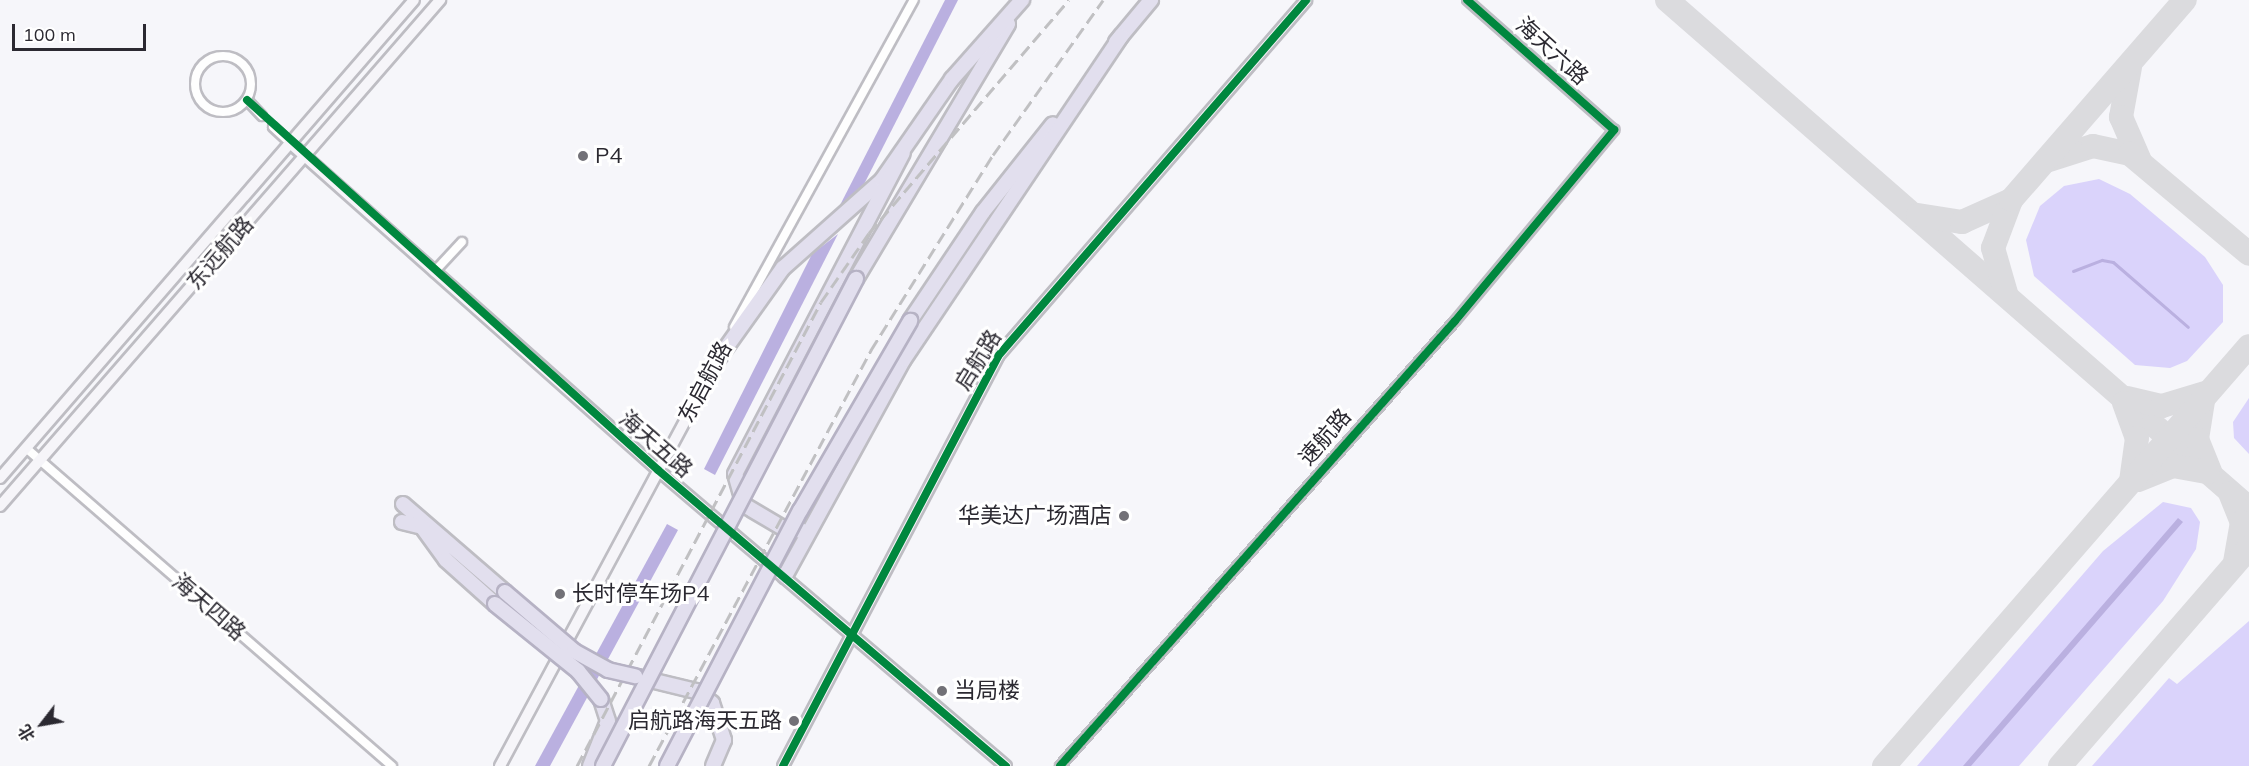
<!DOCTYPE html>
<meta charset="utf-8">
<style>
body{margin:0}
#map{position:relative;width:2249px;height:766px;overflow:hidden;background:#f6f6fa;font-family:Mulish,"Noto Sans SC",sans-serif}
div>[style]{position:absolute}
.green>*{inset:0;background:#dad3fb}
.water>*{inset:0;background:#bab0e0}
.stream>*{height:3px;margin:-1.5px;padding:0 1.5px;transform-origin:1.5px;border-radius:1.5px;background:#bab0e0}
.taxiway>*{height:24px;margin:-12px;padding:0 12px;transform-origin:12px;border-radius:12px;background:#dbdbde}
.roads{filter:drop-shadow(2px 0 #bebdc3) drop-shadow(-2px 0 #bebdc3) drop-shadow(0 2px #bebdc3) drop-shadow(0 -2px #bebdc3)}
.street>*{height:8px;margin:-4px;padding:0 4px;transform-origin:4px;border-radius:4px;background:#fefefe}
.street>.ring{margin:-4px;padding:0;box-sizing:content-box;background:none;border:8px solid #fefefe;border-radius:50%}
.secondary>*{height:10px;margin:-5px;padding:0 5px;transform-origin:5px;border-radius:5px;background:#f6f5f9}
.highway>*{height:14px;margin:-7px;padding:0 7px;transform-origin:7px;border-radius:7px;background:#e2dfee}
.rail>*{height:3px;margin-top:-1.5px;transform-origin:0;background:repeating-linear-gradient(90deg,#c0c0c2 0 12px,transparent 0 18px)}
.bridges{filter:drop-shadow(2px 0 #b6b2c4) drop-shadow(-2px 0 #b6b2c4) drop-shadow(0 2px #b6b2c4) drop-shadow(0 -2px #b6b2c4)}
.highway-bridge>*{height:14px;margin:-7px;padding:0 7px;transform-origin:7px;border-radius:7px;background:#e2dfee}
.cycleway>*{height:8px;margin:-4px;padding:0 4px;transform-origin:4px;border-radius:4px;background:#00873e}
.dots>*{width:16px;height:16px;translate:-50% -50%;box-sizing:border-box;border:3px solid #fff;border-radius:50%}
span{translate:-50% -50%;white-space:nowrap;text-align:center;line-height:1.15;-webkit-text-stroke:6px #fff;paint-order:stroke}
.street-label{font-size:22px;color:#2b2931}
.poi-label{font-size:22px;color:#2b2931}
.left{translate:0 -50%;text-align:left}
.right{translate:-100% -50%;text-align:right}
.north{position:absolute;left:12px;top:694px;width:60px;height:60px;-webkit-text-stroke:4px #fff;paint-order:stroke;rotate:239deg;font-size:16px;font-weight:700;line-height:24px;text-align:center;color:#2b2931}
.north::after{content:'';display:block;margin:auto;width:21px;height:27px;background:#2b2931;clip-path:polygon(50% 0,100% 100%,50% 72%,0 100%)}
.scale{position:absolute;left:12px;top:24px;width:134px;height:27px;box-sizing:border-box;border:3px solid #2b2931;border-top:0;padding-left:8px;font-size:18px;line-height:21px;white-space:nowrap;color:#2b2931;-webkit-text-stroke:4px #fff;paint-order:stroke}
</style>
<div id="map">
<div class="green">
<i style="clip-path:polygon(2099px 179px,2130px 194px,2205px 257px,2223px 285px,2223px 322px,2187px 361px,2170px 368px,2135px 365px,2034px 276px,2026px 240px,2040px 206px,2064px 186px)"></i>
<i style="clip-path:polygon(2249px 398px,2249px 454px,2234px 438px,2233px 422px)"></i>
<i style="clip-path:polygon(2163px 502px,2191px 508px,2200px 522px,2196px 549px,2163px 601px,2019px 766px,1917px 766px,2103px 551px)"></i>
<i style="clip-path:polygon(2249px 621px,2249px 766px,2092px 766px,2169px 678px,2177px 684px)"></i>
</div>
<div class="water">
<i style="clip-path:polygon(945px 0,958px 0,858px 196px,837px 211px)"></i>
<i style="clip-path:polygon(838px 234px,715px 475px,704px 469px,812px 254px)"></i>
<i style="clip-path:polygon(2178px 518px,2183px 522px,1971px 766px,1963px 766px)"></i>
<i style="clip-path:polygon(667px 524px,678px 530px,550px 766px,535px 766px)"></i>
</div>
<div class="stream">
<i style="left:2073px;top:271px;width:31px;rotate:-21deg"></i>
<i style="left:2102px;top:260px;width:11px;rotate:10deg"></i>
<i style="left:2113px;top:262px;width:99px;rotate:40.9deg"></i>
</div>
<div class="taxiway">
<i style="left:1667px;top:0;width:773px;rotate:41.12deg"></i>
<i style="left:2130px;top:67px;width:51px;rotate:100.2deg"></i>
<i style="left:2121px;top:117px;width:48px;rotate:66.6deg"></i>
<i style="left:2049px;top:160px;width:46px;rotate:-17.7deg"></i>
<i style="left:2093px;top:146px;width:38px;rotate:12deg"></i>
<i style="left:2130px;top:154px;width:155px;rotate:40deg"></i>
<i style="left:1918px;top:215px;width:45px;rotate:9deg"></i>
<i style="left:1962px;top:222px;width:54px;rotate:-24.2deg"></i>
<i style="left:2006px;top:293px;width:47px;rotate:-106.1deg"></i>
<i style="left:1993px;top:248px;width:51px;rotate:-69.4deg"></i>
<i style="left:2011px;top:200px;width:265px;rotate:-49deg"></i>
<i style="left:2127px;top:398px;width:36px;rotate:13deg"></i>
<i style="left:2162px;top:406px;width:45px;rotate:-16.8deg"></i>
<i style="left:2203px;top:401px;width:38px;rotate:99deg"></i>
<i style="left:2197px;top:439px;width:35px;rotate:68deg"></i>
<i style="left:2124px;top:403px;width:37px;rotate:70deg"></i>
<i style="left:2137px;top:438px;width:43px;rotate:97.9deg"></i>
<i style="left:2138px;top:480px;width:38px;rotate:-22deg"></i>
<i style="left:2173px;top:466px;width:35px;rotate:10deg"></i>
<i style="left:2230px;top:493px;width:31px;rotate:68deg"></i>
<i style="left:2242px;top:522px;width:41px;rotate:99.9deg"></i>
<i style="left:1884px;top:766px;width:556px;rotate:-49.01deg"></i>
<i style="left:2060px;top:766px;width:289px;rotate:-49.1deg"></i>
</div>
<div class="roads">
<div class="street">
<i class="ring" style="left:195px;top:56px;width:48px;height:48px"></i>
<i style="left:247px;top:100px;width:22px;rotate:47deg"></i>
<i style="left:273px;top:127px;width:23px;rotate:43deg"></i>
<i style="left:434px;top:272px;width:41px;rotate:-47deg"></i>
<i style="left:734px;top:327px;width:373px;rotate:-61.2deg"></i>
<i style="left:26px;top:448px;width:485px;rotate:41deg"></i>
<i style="left:1060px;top:766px;width:595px;rotate:-48.41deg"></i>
<i style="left:1455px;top:321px;width:249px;rotate:-50.2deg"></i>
<i style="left:1614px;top:130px;width:196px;rotate:-138.5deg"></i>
</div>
<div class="secondary">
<i style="left:290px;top:143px;width:492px;rotate:41.6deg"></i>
<i style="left:658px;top:470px;width:457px;rotate:40.4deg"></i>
<i style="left:0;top:478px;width:632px;rotate:-49.1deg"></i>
<i style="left:0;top:506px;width:671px;rotate:-48.99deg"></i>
<i style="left:500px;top:766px;width:462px;rotate:-61.8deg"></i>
<i style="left:783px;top:766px;width:463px;rotate:-62.3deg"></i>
<i style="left:998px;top:356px;width:471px;rotate:-49.1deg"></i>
</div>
<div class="highway">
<i style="left:1116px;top:42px;width:55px;rotate:-50.2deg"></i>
<i style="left:856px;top:279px;width:297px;rotate:-59.2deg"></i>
<i style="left:910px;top:321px;width:131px;rotate:-56.2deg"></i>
<i style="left:983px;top:212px;width:112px;rotate:-51.5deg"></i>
<i style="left:718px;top:359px;width:112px;rotate:-54.5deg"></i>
<i style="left:783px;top:268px;width:132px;rotate:-41.6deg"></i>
<i style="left:882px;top:180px;width:123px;rotate:-55.3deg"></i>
<i style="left:952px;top:79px;width:106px;rotate:-48.5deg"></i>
<i style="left:403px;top:504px;width:135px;rotate:40.8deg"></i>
<i style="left:402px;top:522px;width:21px;rotate:14deg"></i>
<i style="left:422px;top:527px;width:41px;rotate:54deg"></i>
<i style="left:446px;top:560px;width:66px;rotate:41.9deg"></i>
<i style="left:801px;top:530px;width:13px;rotate:176deg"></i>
<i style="left:788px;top:531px;width:51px;rotate:-149.4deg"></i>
<i style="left:744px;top:505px;width:32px;rotate:-106deg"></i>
<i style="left:735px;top:474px;width:362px;rotate:-62.4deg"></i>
<i style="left:785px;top:576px;width:247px;rotate:-61.3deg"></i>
<i style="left:904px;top:359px;width:389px;rotate:-56.1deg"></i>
<i style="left:638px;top:677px;width:60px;rotate:13.6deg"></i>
<i style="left:696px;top:691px;width:20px;rotate:37deg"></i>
<i style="left:712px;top:703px;width:39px;rotate:72deg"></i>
<i style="left:724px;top:740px;width:28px;rotate:113deg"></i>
<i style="left:590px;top:766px;width:48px;rotate:-68.2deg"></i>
<i style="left:608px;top:721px;width:23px;rotate:-108deg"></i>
</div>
</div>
<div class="rail">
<i style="left:577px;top:766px;width:524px;rotate:-62.26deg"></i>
<i style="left:821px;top:302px;width:84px;rotate:-55.2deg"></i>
<i style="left:869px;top:233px;width:307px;rotate:-49.4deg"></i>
<i style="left:649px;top:766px;width:472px;rotate:-61.9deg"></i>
<i style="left:871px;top:350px;width:230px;rotate:-58deg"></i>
<i style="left:993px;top:155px;width:190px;rotate:-54.6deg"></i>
</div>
<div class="bridges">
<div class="highway-bridge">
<i style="left:505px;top:592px;width:91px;rotate:40.5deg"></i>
<i style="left:574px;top:651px;width:39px;rotate:29deg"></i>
<i style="left:608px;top:670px;width:28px;rotate:13deg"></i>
<i style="left:495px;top:604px;width:107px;rotate:38.9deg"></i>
<i style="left:578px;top:671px;width:36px;rotate:51deg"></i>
<i style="left:603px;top:766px;width:549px;rotate:-62.55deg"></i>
<i style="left:667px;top:766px;width:288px;rotate:-62.5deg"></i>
<i style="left:800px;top:511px;width:220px;rotate:-59.9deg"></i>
</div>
</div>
<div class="cycleway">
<i style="left:247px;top:100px;width:553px;rotate:41.99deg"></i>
<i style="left:658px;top:470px;width:457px;rotate:40.4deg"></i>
<i style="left:783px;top:766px;width:463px;rotate:-62.3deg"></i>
<i style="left:998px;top:356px;width:471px;rotate:-49.1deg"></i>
<i style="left:1060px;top:766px;width:595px;rotate:-48.41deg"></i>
<i style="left:1455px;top:321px;width:249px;rotate:-50.2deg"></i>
<i style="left:1614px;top:130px;width:196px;rotate:-138.5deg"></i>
</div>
<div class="dots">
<i style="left:583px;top:156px;background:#727177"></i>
<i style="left:1124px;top:516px;background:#727177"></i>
<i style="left:560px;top:594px;background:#727177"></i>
<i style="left:942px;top:691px;background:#727177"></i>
<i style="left:794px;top:721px;background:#727177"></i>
</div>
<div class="street-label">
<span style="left:1552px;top:51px;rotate:42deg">海天六路</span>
<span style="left:220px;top:253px;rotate:-49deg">东远航路</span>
<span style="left:978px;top:360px;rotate:-58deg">启航路</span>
<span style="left:705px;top:382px;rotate:-62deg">东启航路</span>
<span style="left:1325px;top:437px;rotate:-49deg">速航路</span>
<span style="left:656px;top:444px;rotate:41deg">海天五路</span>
<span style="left:209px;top:607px;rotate:41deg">海天四路</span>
</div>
<div class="poi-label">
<span class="left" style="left:595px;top:156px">P4</span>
<span class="right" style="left:1112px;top:516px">华美达广场酒店</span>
<span class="left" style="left:572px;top:594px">长时停车场P4</span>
<span class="left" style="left:954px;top:691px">当局楼</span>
<span class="right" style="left:782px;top:721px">启航路海天五路</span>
</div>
<div class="north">北</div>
<div class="scale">100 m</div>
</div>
